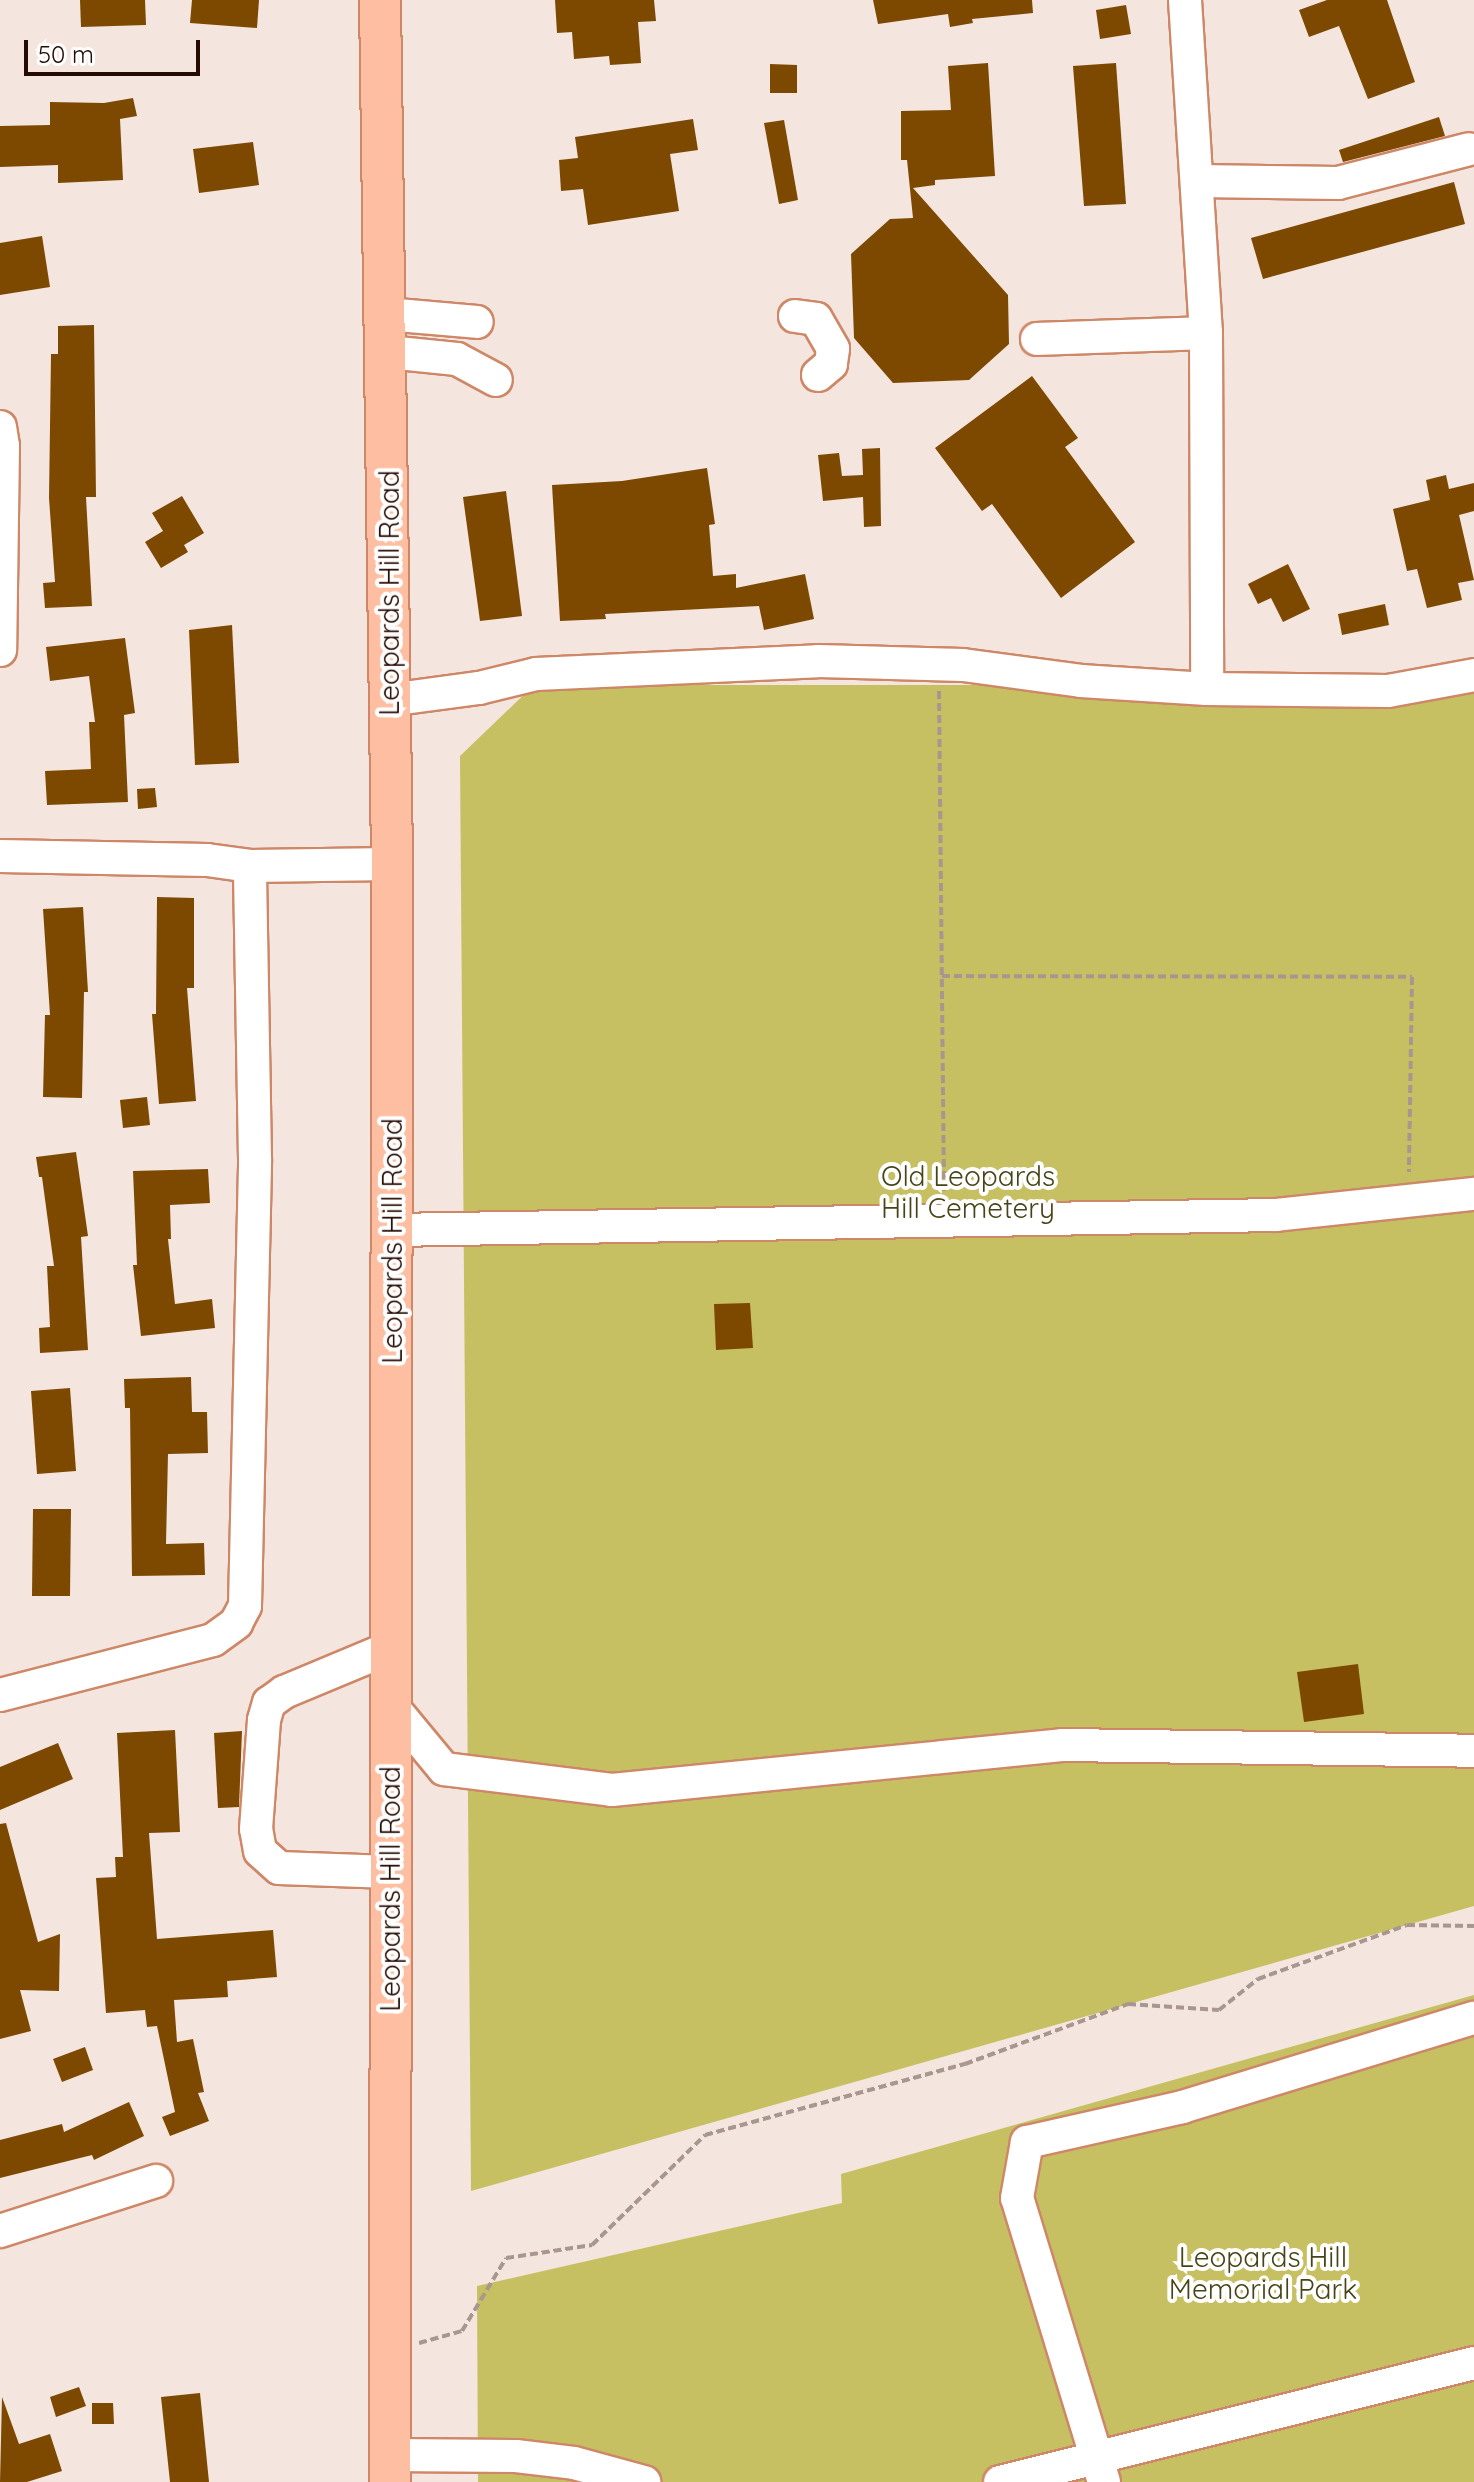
<!DOCTYPE html>
<style>
body{margin:0}
#map{position:relative;width:1474px;height:2482px;overflow:hidden;background:#f4e5de;font-family:Quicksand,sans-serif}
div>[style]{position:absolute}
.green>*{inset:0;background:#c6c062}
.building>*{inset:0;background:#7d4900}
.path>*{height:4px;margin-top:-2px;transform-origin:0;background:repeating-linear-gradient(90deg,#a9968e 0 8px,transparent 0 12px)}
.roads{filter:drop-shadow(2px 0 #ce8767) drop-shadow(-2px 0 #ce8767) drop-shadow(0 2px #ce8767) drop-shadow(0 -2px #ce8767)}
.minor>*{height:32px;margin:-16px;padding:0 16px;transform-origin:16px;border-radius:16px;background:#fff}
.major>*{height:40px;margin:-20px;padding:0 20px;transform-origin:20px;border-radius:20px;background:#fdbea1}
span{translate:-50% -50%;white-space:nowrap;text-align:center;line-height:1.15;-webkit-text-stroke:8px #fff;paint-order:stroke}
.street-label{font-size:28px;color:#250b02}
.park-label{font-size:28px;color:#474417}
.scale{position:absolute;left:24px;top:40px;width:176px;height:36px;box-sizing:border-box;border:4px solid #250b02;border-top:0;padding-left:10px;font-size:24px;line-height:28px;white-space:nowrap;color:#250b02;-webkit-text-stroke:6px #fff;paint-order:stroke}
</style>
<div id="map">
<div class="green">
<i style="clip-path:polygon(534px 685px,1474px 685px,1474px 1906px,471px 2191px,460px 756px)"></i>
<i style="clip-path:polygon(1474px 1995px,1474px 2482px,478px 2482px,477px 2286px,842px 2203px,841px 2174px)"></i>
</div>
<div class="building">
<i style="clip-path:polygon(80px 0,145px 0,146px 25px,81px 27px)"></i>
<i style="clip-path:polygon(192px 0,259px 0,257px 28px,190px 23px)"></i>
<i style="clip-path:polygon(555px 0,654px 0,656px 21px,638px 22px,641px 63px,610px 65px,609px 56px,574px 59px,572px 32px,557px 33px)"></i>
<i style="clip-path:polygon(873px 0,1032px 0,1033px 13px,972px 19px,973px 23px,950px 27px,948px 14px,878px 24px)"></i>
<i style="clip-path:polygon(1327px 0,1387px 0,1415px 82px,1368px 99px,1339px 26px,1309px 37px,1299px 10px)"></i>
<i style="clip-path:polygon(1126px 5px,1131px 34px,1100px 39px,1096px 10px)"></i>
<i style="clip-path:polygon(988px 63px,995px 176px,935px 180px,935px 185px,913px 188px,1008px 295px,1009px 344px,969px 380px,893px 383px,854px 338px,851px 254px,890px 219px,913px 218px,907px 160px,901px 160px,901px 111px,951px 110px,948px 66px)"></i>
<i style="clip-path:polygon(1116px 63px,1126px 204px,1084px 206px,1073px 66px)"></i>
<i style="clip-path:polygon(770px 64px,797px 65px,797px 93px,770px 93px)"></i>
<i style="clip-path:polygon(133px 98px,137px 116px,120px 119px,123px 180px,58px 183px,58px 165px,0 167px,0 126px,50px 125px,50px 102px,104px 103px)"></i>
<i style="clip-path:polygon(1439px 117px,1445px 136px,1343px 162px,1339px 150px)"></i>
<i style="clip-path:polygon(693px 119px,698px 150px,670px 154px,679px 211px,588px 225px,583px 189px,561px 191px,559px 160px,578px 158px,575px 137px)"></i>
<i style="clip-path:polygon(784px 120px,798px 200px,779px 204px,764px 123px)"></i>
<i style="clip-path:polygon(253px 142px,259px 185px,199px 193px,193px 149px)"></i>
<i style="clip-path:polygon(1454px 182px,1465px 224px,1263px 279px,1251px 238px)"></i>
<i style="clip-path:polygon(42px 236px,50px 287px,0 295px,0 243px)"></i>
<i style="clip-path:polygon(94px 325px,96px 497px,86px 497px,92px 606px,45px 608px,43px 583px,55px 582px,49px 498px,51px 354px,58px 354px,58px 326px)"></i>
<i style="clip-path:polygon(1032px 376px,1078px 438px,1065px 447px,1135px 542px,1061px 598px,992px 504px,982px 511px,935px 448px)"></i>
<i style="clip-path:polygon(880px 448px,881px 526px,864px 527px,863px 497px,823px 501px,818px 455px,839px 453px,842px 476px,863px 475px,862px 449px)"></i>
<i style="clip-path:polygon(707px 468px,715px 524px,709px 525px,713px 576px,736px 574px,736px 588px,805px 574px,814px 619px,764px 630px,759px 606px,605px 614px,606px 619px,560px 621px,552px 485px,622px 481px)"></i>
<i style="clip-path:polygon(1446px 475px,1449px 489px,1474px 483px,1474px 511px,1459px 515px,1474px 580px,1458px 583px,1462px 600px,1427px 608px,1417px 569px,1407px 571px,1393px 509px,1430px 500px,1426px 480px)"></i>
<i style="clip-path:polygon(506px 491px,522px 616px,480px 621px,463px 497px)"></i>
<i style="clip-path:polygon(182px 496px,204px 533px,184px 545px,188px 552px,161px 568px,145px 542px,163px 531px,152px 513px)"></i>
<i style="clip-path:polygon(1288px 564px,1310px 609px,1283px 622px,1271px 598px,1258px 604px,1248px 584px)"></i>
<i style="clip-path:polygon(1385px 604px,1389px 625px,1342px 635px,1338px 614px)"></i>
<i style="clip-path:polygon(232px 625px,239px 763px,195px 765px,189px 630px)"></i>
<i style="clip-path:polygon(125px 638px,135px 713px,124px 715px,128px 802px,47px 805px,45px 771px,91px 769px,89px 722px,95px 722px,89px 676px,50px 681px,46px 647px)"></i>
<i style="clip-path:polygon(155px 788px,157px 807px,138px 809px,137px 789px)"></i>
<i style="clip-path:polygon(157px 897px,194px 898px,194px 988px,187px 988px,196px 1101px,159px 1104px,152px 1014px,156px 1014px)"></i>
<i style="clip-path:polygon(83px 907px,88px 992px,84px 992px,82px 1098px,43px 1097px,45px 1015px,50px 1015px,43px 909px)"></i>
<i style="clip-path:polygon(147px 1097px,150px 1125px,123px 1128px,120px 1100px)"></i>
<i style="clip-path:polygon(76px 1152px,88px 1236px,81px 1237px,88px 1350px,40px 1353px,39px 1328px,50px 1327px,47px 1266px,54px 1266px,42px 1177px,39px 1177px,36px 1157px)"></i>
<i style="clip-path:polygon(208px 1169px,210px 1203px,170px 1205px,171px 1239px,168px 1239px,175px 1304px,212px 1299px,215px 1328px,141px 1336px,133px 1265px,137px 1265px,133px 1171px)"></i>
<i style="clip-path:polygon(750px 1303px,753px 1348px,716px 1350px,714px 1304px)"></i>
<i style="clip-path:polygon(191px 1377px,192px 1412px,207px 1412px,208px 1453px,168px 1454px,166px 1544px,204px 1543px,205px 1575px,132px 1576px,130px 1408px,125px 1408px,124px 1379px)"></i>
<i style="clip-path:polygon(70px 1388px,76px 1471px,37px 1474px,31px 1391px)"></i>
<i style="clip-path:polygon(33px 1509px,71px 1509px,70px 1596px,32px 1596px)"></i>
<i style="clip-path:polygon(1358px 1664px,1364px 1714px,1304px 1722px,1297px 1672px)"></i>
<i style="clip-path:polygon(175px 1730px,180px 1832px,149px 1833px,157px 1939px,273px 1930px,277px 1977px,227px 1981px,228px 1997px,174px 2000px,177px 2042px,193px 2039px,204px 2092px,198px 2093px,209px 2121px,170px 2136px,162px 2117px,175px 2112px,157px 2026px,147px 2027px,145px 2010px,106px 2013px,96px 1878px,116px 1877px,115px 1857px,123px 1857px,117px 1733px)"></i>
<i style="clip-path:polygon(242px 1731px,239px 1807px,218px 1808px,214px 1733px)"></i>
<i style="clip-path:polygon(58px 1743px,73px 1779px,0 1810px,0 1767px)"></i>
<i style="clip-path:polygon(6px 1823px,38px 1942px,60px 1934px,59px 1991px,20px 1990px,31px 2031px,0 2039px,0 1824px)"></i>
<i style="clip-path:polygon(85px 2047px,93px 2070px,62px 2082px,53px 2059px)"></i>
<i style="clip-path:polygon(129px 2102px,144px 2136px,94px 2160px,92px 2155px,0 2178px,0 2140px,62px 2124px,64px 2132px)"></i>
<i style="clip-path:polygon(79px 2387px,86px 2406px,56px 2417px,50px 2397px)"></i>
<i style="clip-path:polygon(200px 2393px,209px 2482px,170px 2482px,161px 2397px)"></i>
<i style="clip-path:polygon(2px 2397px,19px 2444px,50px 2434px,62px 2471px,27px 2482px,0 2482px)"></i>
<i style="clip-path:polygon(92px 2403px,113px 2403px,114px 2424px,92px 2424px)"></i>
</div>
<div class="path">
<i style="left:939px;top:691px;width:503px;rotate:89.43deg"></i>
<i style="left:942px;top:976px;width:470px;rotate:0.1deg"></i>
<i style="left:1412px;top:977px;width:195px;rotate:90.9deg"></i>
<i style="left:419px;top:2343px;width:45px;rotate:-15.6deg"></i>
<i style="left:462px;top:2331px;width:85px;rotate:-58.9deg"></i>
<i style="left:506px;top:2258px;width:87px;rotate:-8.6deg"></i>
<i style="left:592px;top:2245px;width:158px;rotate:-44.2deg"></i>
<i style="left:705px;top:2135px;width:270px;rotate:-15.3deg"></i>
<i style="left:965px;top:2064px;width:174px;rotate:-20.2deg"></i>
<i style="left:1128px;top:2004px;width:91px;rotate:3.8deg"></i>
<i style="left:1219px;top:2010px;width:50px;rotate:-38.5deg"></i>
<i style="left:1258px;top:1979px;width:158px;rotate:-19.9deg"></i>
<i style="left:1407px;top:1925px;width:67px;rotate:0.9deg"></i>
</div>
<div class="roads">
<div class="minor">
<i style="left:1185px;top:0;width:334px;rotate:86.4deg"></i>
<i style="left:1206px;top:333px;width:356px;rotate:89.8deg"></i>
<i style="left:1198px;top:181px;width:140px;rotate:0.8deg"></i>
<i style="left:1338px;top:183px;width:135px;rotate:-14.5deg"></i>
<i style="left:386px;top:314px;width:91px;rotate:5deg"></i>
<i style="left:795px;top:316px;width:21px;rotate:8deg"></i>
<i style="left:816px;top:319px;width:34px;rotate:60deg"></i>
<i style="left:833px;top:349px;width:15px;rotate:98deg"></i>
<i style="left:831px;top:364px;width:17px;rotate:140deg"></i>
<i style="left:1037px;top:339px;width:169px;rotate:-2deg"></i>
<i style="left:388px;top:352px;width:69px;rotate:5.8deg"></i>
<i style="left:457px;top:359px;width:44px;rotate:28.3deg"></i>
<i style="left:0;top:427px;width:19px;rotate:81deg"></i>
<i style="left:3px;top:446px;width:204px;rotate:90.8deg"></i>
<i style="left:389px;top:700px;width:91px;rotate:-7.6deg"></i>
<i style="left:479px;top:688px;width:59px;rotate:-13.8deg"></i>
<i style="left:536px;top:674px;width:282px;rotate:-2.6deg"></i>
<i style="left:818px;top:661px;width:145px;rotate:1.6deg"></i>
<i style="left:963px;top:665px;width:119px;rotate:7.7deg"></i>
<i style="left:1081px;top:681px;width:126px;rotate:3.6deg"></i>
<i style="left:1207px;top:689px;width:181px;rotate:0.6deg"></i>
<i style="left:1388px;top:691px;width:87px;rotate:-10.5deg"></i>
<i style="left:0;top:856px;width:207px;rotate:1.1deg"></i>
<i style="left:207px;top:860px;width:43px;rotate:7.9deg"></i>
<i style="left:250px;top:866px;width:142px;rotate:-0.8deg"></i>
<i style="left:392px;top:1230px;width:884px;rotate:-0.97deg"></i>
<i style="left:1276px;top:1215px;width:199px;rotate:-6.1deg"></i>
<i style="left:0;top:1695px;width:220px;rotate:-14.5deg"></i>
<i style="left:213px;top:1640px;width:29px;rotate:-36deg"></i>
<i style="left:236px;top:1623px;width:19px;rotate:-62deg"></i>
<i style="left:245px;top:1606px;width:447px;rotate:-88.7deg"></i>
<i style="left:255px;top:1159px;width:293px;rotate:-91deg"></i>
<i style="left:391px;top:1705px;width:83px;rotate:50.4deg"></i>
<i style="left:444px;top:1769px;width:169px;rotate:7.1deg"></i>
<i style="left:612px;top:1790px;width:452px;rotate:-5.7deg"></i>
<i style="left:1062px;top:1745px;width:412px;rotate:0.8deg"></i>
<i style="left:390px;top:1872px;width:111px;rotate:-177.9deg"></i>
<i style="left:279px;top:1868px;width:25px;rotate:-138deg"></i>
<i style="left:260px;top:1851px;width:22px;rotate:-100deg"></i>
<i style="left:256px;top:1829px;width:109px;rotate:-85.8deg"></i>
<i style="left:264px;top:1720px;width:18px;rotate:-74deg"></i>
<i style="left:269px;top:1703px;width:19px;rotate:-36deg"></i>
<i style="left:284px;top:1692px;width:117px;rotate:-22.6deg"></i>
<i style="left:0;top:2231px;width:164px;rotate:-17.8deg"></i>
<i style="left:390px;top:2455px;width:126px;rotate:0.5deg"></i>
<i style="left:516px;top:2456px;width:58px;rotate:6.9deg"></i>
<i style="left:574px;top:2463px;width:73px;rotate:15.2deg"></i>
<i style="left:1000px;top:2482px;width:489px;rotate:-14.1deg"></i>
<i style="left:1104px;top:2482px;width:297px;rotate:-107deg"></i>
<i style="left:1017px;top:2198px;width:57px;rotate:-79.9deg"></i>
<i style="left:1027px;top:2142px;width:159px;rotate:-12.7deg"></i>
<i style="left:1182px;top:2107px;width:305px;rotate:-17deg"></i>
</div>
<div class="major">
<i style="left:380px;top:0;width:864px;rotate:89.2deg"></i>
<i style="left:392px;top:864px;width:1618px;rotate:90.07deg"></i>
</div>
</div>
<div class="street-label">
<span style="left:389px;top:593px;rotate:-90deg">Leopards Hill Road</span>
<span style="left:392px;top:1241px;rotate:-90deg">Leopards Hill Road</span>
<span style="left:390px;top:1889px;rotate:-90deg">Leopards Hill Road</span>
</div>
<div class="park-label">
<span style="left:968px;top:1192px">Old Leopards<br>Hill Cemetery</span>
<span style="left:1263px;top:2273px">Leopards Hill<br>Memorial Park</span>
</div>
<div class="scale">50 m</div>
</div>
